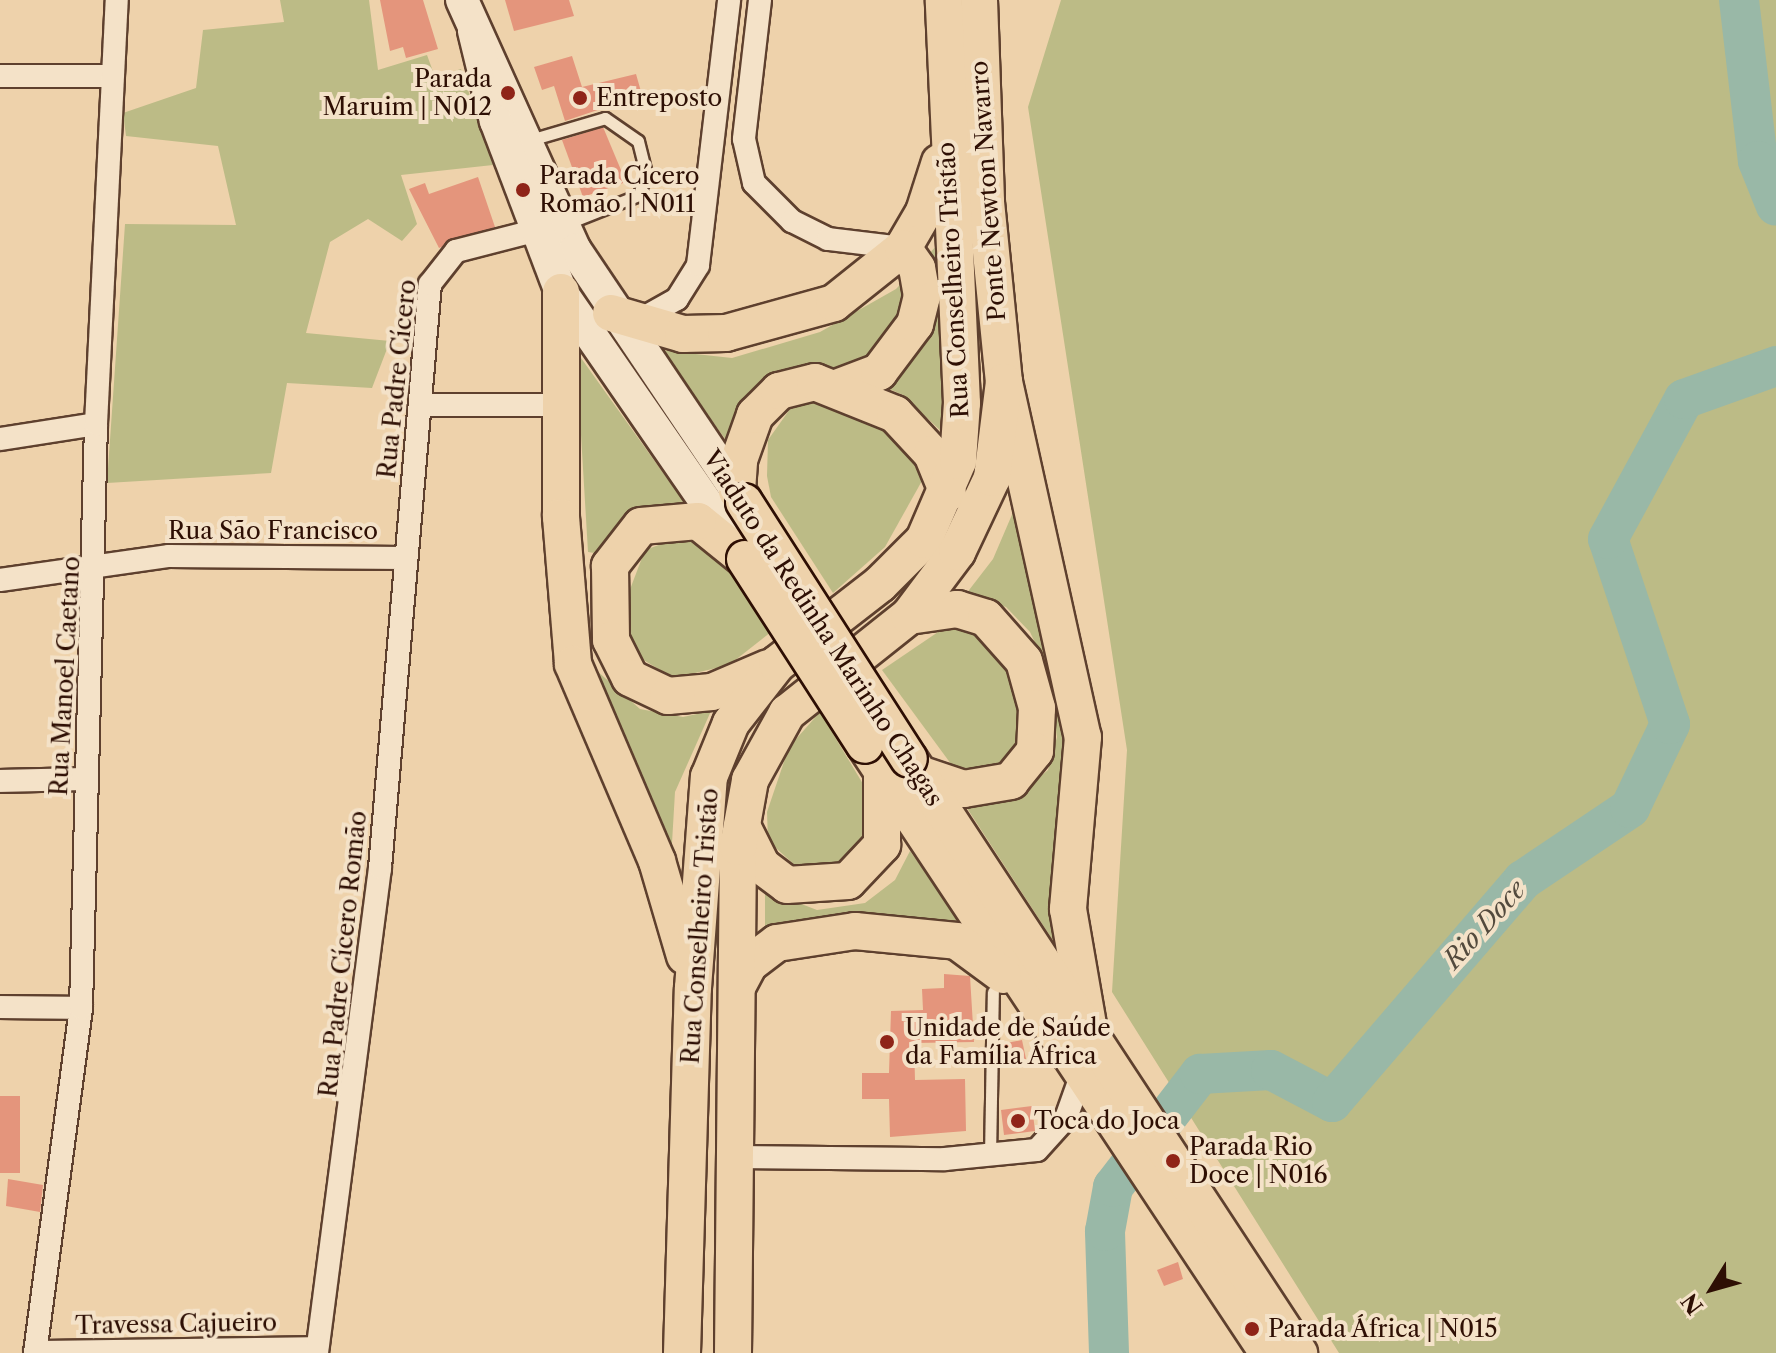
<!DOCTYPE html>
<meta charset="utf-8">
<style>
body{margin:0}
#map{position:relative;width:1776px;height:1353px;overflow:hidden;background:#eed2ab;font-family:"Libre Caslon Text",serif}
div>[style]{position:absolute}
.green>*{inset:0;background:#bcbb86}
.river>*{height:40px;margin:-20px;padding:0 20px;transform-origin:20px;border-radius:20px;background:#99b8a7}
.building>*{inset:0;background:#e4957c}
.roads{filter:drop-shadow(2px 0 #5e402e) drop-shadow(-2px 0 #5e402e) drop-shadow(0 2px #5e402e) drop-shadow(0 -2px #5e402e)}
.service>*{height:11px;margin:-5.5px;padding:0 5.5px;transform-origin:5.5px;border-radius:5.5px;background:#f4e2c8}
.minor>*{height:22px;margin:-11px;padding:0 11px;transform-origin:11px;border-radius:11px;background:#f4e2c8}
.secondary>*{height:32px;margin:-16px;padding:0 16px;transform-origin:16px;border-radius:16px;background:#f4e2c8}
.primary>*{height:36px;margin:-18px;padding:0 18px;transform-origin:18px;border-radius:18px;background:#eed2ab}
.bridges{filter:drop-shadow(2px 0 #2e0f04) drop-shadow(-2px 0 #2e0f04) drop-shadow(0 2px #2e0f04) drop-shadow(0 -2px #2e0f04)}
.primary-bridge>*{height:36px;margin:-18px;padding:0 18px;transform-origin:18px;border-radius:18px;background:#eed2ab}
.dots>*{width:22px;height:22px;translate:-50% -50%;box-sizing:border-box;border:4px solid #f4e2c8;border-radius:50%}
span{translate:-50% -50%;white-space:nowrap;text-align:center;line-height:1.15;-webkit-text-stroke:8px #f4e2c8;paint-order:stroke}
.poi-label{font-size:24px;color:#2e0f04}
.right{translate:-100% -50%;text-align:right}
.left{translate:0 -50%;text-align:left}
.street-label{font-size:24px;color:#2e0f04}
.water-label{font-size:26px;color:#534a3d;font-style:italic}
.north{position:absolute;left:1672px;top:1249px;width:80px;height:80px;-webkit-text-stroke:6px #f4e2c8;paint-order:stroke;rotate:233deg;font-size:22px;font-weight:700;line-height:32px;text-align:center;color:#2e0f04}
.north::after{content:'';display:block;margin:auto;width:28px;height:36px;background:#2e0f04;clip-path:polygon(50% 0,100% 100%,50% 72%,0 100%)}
</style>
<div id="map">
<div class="green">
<i style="clip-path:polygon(280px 0,369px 0,378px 70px,427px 55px,435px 77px,461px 69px,493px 165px,401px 175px,417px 224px,402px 241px,368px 219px,330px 242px,306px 333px,390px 341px,372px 388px,287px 383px,271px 473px,107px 483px,125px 224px,236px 225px,218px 146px,126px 136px,123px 113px,196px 88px,203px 30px,284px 22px)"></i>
<i style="clip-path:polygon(1061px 0,1776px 0,1776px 1353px,1339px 1353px,1112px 992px,1127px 750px,1028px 107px)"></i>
<i style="clip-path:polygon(941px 241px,944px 434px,903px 395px,844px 369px,821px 369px,732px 448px,659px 350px,732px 358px,820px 332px,896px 289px)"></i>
<i style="clip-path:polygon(576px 351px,686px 505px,641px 514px,601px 554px,588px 552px)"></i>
<i style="clip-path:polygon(808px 400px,831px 400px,894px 433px,923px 479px,885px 547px,833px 593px,771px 497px,767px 476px,768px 440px,790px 409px)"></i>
<i style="clip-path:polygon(1017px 503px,1068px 744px,1054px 942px,963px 802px,1022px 792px,1048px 770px,1057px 737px,1045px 664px,1030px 632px,1006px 607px,966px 594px,993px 559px)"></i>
<i style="clip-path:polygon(686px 535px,715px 551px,771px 632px,729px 665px,674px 678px,640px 658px,631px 640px,629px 592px,645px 550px)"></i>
<i style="clip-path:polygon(941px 630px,972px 630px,1005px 659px,1023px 718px,1020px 750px,997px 769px,966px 771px,951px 764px,882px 670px)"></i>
<i style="clip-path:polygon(587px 662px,640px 709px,683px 717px,711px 711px,675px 792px,671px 860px)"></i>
<i style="clip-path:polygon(820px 712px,872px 799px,874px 831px,844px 867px,797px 867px,768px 841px,767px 812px,789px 747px)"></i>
<i style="clip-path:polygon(910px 851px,961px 923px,853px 913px,765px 927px,765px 890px,817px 910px,865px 903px,895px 880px)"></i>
</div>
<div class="river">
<i style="left:1739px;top:0;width:162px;rotate:83.3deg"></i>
<i style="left:1758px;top:161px;width:48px;rotate:68.2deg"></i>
<i style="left:1109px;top:1353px;width:122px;rotate:-91.9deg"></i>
<i style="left:1105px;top:1231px;width:45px;rotate:-79.7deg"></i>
<i style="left:1113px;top:1187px;width:143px;rotate:-52.4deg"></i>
<i style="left:1200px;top:1074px;width:71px;rotate:-3.2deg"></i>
<i style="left:1271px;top:1070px;width:69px;rotate:27.7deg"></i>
<i style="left:1332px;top:1102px;width:293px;rotate:-49.3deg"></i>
<i style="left:1523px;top:880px;width:129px;rotate:-33.9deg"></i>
<i style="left:1630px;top:808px;width:93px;rotate:-64.5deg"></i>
<i style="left:1670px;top:724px;width:195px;rotate:-108.5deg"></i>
<i style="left:1608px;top:539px;width:159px;rotate:-61.5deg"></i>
<i style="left:1684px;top:399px;width:98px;rotate:-19.7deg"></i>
</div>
<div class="building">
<i style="clip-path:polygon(380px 0,423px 0,438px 49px,406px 58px,403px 47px,390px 51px)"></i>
<i style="clip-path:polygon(505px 0,569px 0,574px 16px,514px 31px)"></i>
<i style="clip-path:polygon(572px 56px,582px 87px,636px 74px,642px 95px,565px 121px,554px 86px,542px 90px,534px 67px)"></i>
<i style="clip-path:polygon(603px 127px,626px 182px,583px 197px,562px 140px)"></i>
<i style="clip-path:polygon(478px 177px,495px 227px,439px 248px,409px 189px,425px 183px,429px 194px)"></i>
<i style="clip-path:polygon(944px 974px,970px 976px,974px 1042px,914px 1043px,915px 1080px,965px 1079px,966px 1131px,890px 1137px,889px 1099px,862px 1099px,862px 1073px,889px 1073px,891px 1011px,923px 1010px,922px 989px,944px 988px)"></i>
<i style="clip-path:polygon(1022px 1040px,1026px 1059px,1005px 1064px,1001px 1044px)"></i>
<i style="clip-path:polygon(0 1096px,20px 1096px,20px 1173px,0 1173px)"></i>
<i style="clip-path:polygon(1032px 1106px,1035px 1131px,1004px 1135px,1001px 1110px)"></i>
<i style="clip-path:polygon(8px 1179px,43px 1185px,40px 1212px,6px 1206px)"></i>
<i style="clip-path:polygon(1178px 1262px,1183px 1279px,1164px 1286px,1157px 1270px)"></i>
</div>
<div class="roads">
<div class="service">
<i style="left:530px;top:140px;width:78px;rotate:-16.3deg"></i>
<i style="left:605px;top:118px;width:40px;rotate:34.9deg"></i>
<i style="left:638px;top:141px;width:33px;rotate:76deg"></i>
<i style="left:646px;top:173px;width:23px;rotate:108deg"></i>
<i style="left:639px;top:195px;width:76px;rotate:158.5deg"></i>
<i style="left:990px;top:1156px;width:164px;rotate:-89deg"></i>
</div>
<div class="minor">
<i style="left:760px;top:0;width:140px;rotate:96.6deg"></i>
<i style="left:744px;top:139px;width:45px;rotate:77.2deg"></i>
<i style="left:754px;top:183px;width:54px;rotate:45deg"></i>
<i style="left:792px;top:221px;width:40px;rotate:26.6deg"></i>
<i style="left:828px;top:239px;width:76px;rotate:6.8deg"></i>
<i style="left:0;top:76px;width:112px"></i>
<i style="left:636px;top:322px;width:47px;rotate:-29.3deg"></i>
<i style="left:677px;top:299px;width:40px;rotate:-58deg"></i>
<i style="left:698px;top:265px;width:267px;rotate:-83.3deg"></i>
<i style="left:422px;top:405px;width:139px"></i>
<i style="left:0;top:439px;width:97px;rotate:-8.9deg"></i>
<i style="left:0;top:580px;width:171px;rotate:-8.1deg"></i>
<i style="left:169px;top:556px;width:234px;rotate:0.5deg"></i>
<i style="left:0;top:781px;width:84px;rotate:-1.4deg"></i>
<i style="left:0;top:1007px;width:81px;rotate:0.7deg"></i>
<i style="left:737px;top:1157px;width:208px;rotate:0.6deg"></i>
<i style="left:945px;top:1159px;width:92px;rotate:-5.6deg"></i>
<i style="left:1037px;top:1150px;width:43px;rotate:-47.8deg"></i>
<i style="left:1066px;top:1118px;width:45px;rotate:-70.3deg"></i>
<i style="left:35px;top:1352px;width:282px;rotate:-0.8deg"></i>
<i style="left:35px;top:1353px;width:348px;rotate:-82.4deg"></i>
<i style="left:81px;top:1008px;width:584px;rotate:-88.53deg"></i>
<i style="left:96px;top:424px;width:425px;rotate:-87.2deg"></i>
<i style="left:317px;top:1353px;width:489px;rotate:-82.6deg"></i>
<i style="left:380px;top:868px;width:586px;rotate:-85.11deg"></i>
<i style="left:430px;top:284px;width:42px;rotate:-51.8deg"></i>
<i style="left:456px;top:251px;width:85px;rotate:-14.4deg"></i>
</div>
<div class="secondary">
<i style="left:462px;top:0;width:274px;rotate:65.7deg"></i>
<i style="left:575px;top:250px;width:290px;rotate:56.1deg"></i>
<i style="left:474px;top:31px;width:93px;rotate:76.3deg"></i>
<i style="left:496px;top:121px;width:183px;rotate:69.2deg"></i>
<i style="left:561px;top:292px;width:305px;rotate:55.4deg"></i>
</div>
<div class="primary">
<i style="left:979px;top:0;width:202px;rotate:88deg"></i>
<i style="left:986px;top:202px;width:181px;rotate:84.3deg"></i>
<i style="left:1004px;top:382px;width:364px;rotate:77.5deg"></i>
<i style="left:1083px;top:737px;width:173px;rotate:95deg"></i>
<i style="left:1068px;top:909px;width:129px;rotate:80.2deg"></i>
<i style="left:561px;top:292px;width:225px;rotate:90deg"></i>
<i style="left:561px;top:517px;width:147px;rotate:85.3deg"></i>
<i style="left:573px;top:664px;width:214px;rotate:66.9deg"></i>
<i style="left:657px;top:861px;width:99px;rotate:73.6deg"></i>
<i style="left:611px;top:313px;width:75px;rotate:16.3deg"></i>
<i style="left:683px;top:334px;width:43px;rotate:-1.3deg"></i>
<i style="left:726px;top:333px;width:112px;rotate:-15.5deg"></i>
<i style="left:834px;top:303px;width:88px;rotate:-38.6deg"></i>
<i style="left:903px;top:248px;width:42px;rotate:-59.7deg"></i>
<i style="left:924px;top:212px;width:52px;rotate:-72.3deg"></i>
<i style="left:839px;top:387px;width:43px;rotate:-20.6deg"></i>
<i style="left:879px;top:372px;width:60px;rotate:-53.1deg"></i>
<i style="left:915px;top:324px;width:29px;rotate:-76deg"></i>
<i style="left:922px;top:296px;width:28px;rotate:-100deg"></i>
<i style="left:917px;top:268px;width:24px;rotate:-125deg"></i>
<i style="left:744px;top:502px;width:13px;rotate:-122deg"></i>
<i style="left:737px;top:491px;width:31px;rotate:-86deg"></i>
<i style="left:739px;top:460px;width:48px;rotate:-70.4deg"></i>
<i style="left:755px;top:415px;width:34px;rotate:-45deg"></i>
<i style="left:779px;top:391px;width:37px;rotate:-14deg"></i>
<i style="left:815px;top:382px;width:86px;rotate:21.8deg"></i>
<i style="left:895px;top:414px;width:54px;rotate:47.2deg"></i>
<i style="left:932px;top:454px;width:42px;rotate:67.7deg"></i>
<i style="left:745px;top:559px;width:60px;rotate:-141deg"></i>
<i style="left:698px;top:521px;width:57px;rotate:175deg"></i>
<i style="left:641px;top:526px;width:51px;rotate:127.8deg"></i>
<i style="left:610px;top:566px;width:74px;rotate:89.2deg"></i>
<i style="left:611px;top:640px;width:42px;rotate:63.4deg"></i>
<i style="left:630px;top:678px;width:42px;rotate:25.3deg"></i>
<i style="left:668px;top:696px;width:44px;rotate:-5.2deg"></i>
<i style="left:712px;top:692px;width:61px;rotate:-23.2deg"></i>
<i style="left:909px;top:616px;width:49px;rotate:-8.3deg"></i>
<i style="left:957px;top:609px;width:30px;rotate:17deg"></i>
<i style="left:986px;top:618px;width:57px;rotate:48.5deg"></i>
<i style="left:1024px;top:661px;width:49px;rotate:74.5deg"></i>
<i style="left:1037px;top:708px;width:43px;rotate:92.7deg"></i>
<i style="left:1035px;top:751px;width:38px;rotate:129deg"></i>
<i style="left:1011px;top:781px;width:48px;rotate:170.3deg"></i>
<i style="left:964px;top:789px;width:47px;rotate:-161.6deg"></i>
<i style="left:865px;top:745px;width:729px;rotate:56.46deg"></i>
<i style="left:909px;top:759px;width:711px;rotate:56.71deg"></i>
<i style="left:742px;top:826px;width:45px;rotate:63.4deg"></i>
<i style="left:762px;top:866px;width:31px;rotate:37deg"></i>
<i style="left:787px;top:885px;width:61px;rotate:-3.8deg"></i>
<i style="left:848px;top:881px;width:50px;rotate:-46.6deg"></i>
<i style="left:882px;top:845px;width:70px;rotate:-90deg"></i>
<i style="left:738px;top:985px;width:24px;rotate:-62deg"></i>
<i style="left:749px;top:964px;width:35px;rotate:-37deg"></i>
<i style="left:777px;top:943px;width:79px;rotate:-8.7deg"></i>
<i style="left:855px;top:931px;width:102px;rotate:5.6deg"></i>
<i style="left:957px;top:941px;width:57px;rotate:36.5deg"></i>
<i style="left:682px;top:1353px;width:365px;rotate:-88.3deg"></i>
<i style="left:693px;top:988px;width:212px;rotate:-85.7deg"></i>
<i style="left:709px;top:777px;width:58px;rotate:-67.8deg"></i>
<i style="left:731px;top:723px;width:75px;rotate:-52.1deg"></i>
<i style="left:777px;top:664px;width:130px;rotate:-37.8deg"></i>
<i style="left:880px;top:584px;width:62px;rotate:-45deg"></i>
<i style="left:924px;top:540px;width:86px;rotate:-66.7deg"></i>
<i style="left:958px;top:461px;width:58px;rotate:-86.1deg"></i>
<i style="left:962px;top:403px;width:403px;rotate:-92.6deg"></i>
<i style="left:733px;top:1353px;width:506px;rotate:-89.43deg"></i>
<i style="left:738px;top:847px;width:68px;rotate:-79.8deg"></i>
<i style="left:750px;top:780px;width:77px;rotate:-61.1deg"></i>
<i style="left:787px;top:713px;width:156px;rotate:-38.5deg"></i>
<i style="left:909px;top:616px;width:80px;rotate:-53.1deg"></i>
<i style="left:957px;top:552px;width:82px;rotate:-64.7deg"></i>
<i style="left:992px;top:478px;width:97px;rotate:-82.9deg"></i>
</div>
</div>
<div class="bridges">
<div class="primary-bridge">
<i style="left:744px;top:502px;width:305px;rotate:57.3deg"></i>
<i style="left:745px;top:559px;width:221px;rotate:57.2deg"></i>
</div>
</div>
<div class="dots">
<i style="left:508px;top:93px;background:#8f2418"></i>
<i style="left:580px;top:98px;background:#8f2418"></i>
<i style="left:523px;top:190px;background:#8f2418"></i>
<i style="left:887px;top:1042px;background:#8f2418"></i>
<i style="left:1018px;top:1121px;background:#8f2418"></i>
<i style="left:1173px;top:1161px;background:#8f2418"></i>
<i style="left:1252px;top:1329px;background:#8f2418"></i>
</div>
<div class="poi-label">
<span class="right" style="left:492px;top:93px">Parada<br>Maruim | N012</span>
<span class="left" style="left:596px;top:98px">Entreposto</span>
<span class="left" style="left:539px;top:190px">Parada Cícero<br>Romão | N011</span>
<span class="left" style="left:905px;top:1042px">Unidade de Saúde<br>da Família África</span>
<span class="left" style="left:1034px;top:1121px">Toca do Joca</span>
<span class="left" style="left:1189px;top:1161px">Parada Rio<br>Doce | N016</span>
<span class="left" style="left:1268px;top:1329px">Parada África | N015</span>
</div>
<div class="street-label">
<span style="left:988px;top:191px;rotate:-94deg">Ponte Newton Navarro</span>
<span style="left:953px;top:280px;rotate:-93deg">Rua Conselheiro Tristão</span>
<span style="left:397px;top:379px;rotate:-84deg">Rua Padre Cícero</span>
<span style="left:273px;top:531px">Rua São Francisco</span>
<span style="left:823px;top:628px;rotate:57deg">Viaduto da Redinha Marinho Chagas</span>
<span style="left:65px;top:676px;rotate:-87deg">Rua Manoel Caetano</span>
<span style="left:700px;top:926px;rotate:-86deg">Rua Conselheiro Tristão</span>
<span style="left:343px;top:954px;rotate:-84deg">Rua Padre Cícero Romão</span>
<span style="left:176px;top:1324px;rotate:-1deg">Travessa Cajueiro</span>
</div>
<div class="water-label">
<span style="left:1485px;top:925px;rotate:-48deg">Rio Doce</span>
</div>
<div class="north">N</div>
</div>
